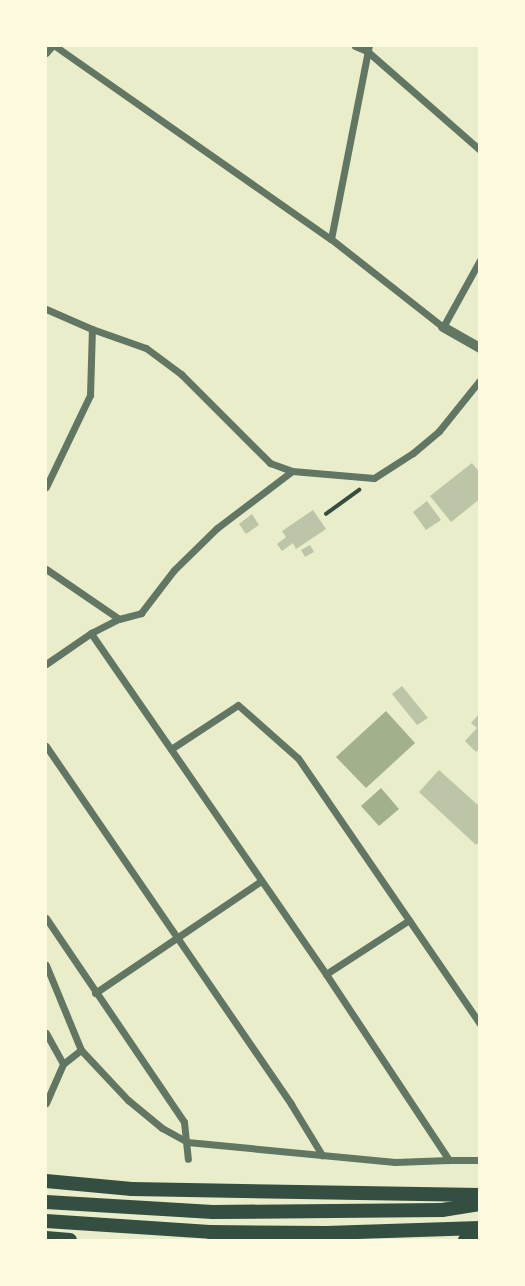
<!DOCTYPE html>
<style>
body{margin:0}
#map{position:relative;width:525px;height:1286px;overflow:hidden;background:#e9edc9;font-family:Quicksand,sans-serif}
div>[style]{position:absolute}
.water>*{inset:0;background:#a3b18a}
.building>*{inset:0;background:#bcc5a7}
.path>*{height:3.5px;margin:-1.75px;padding:0 1.75px;transform-origin:1.75px;border-radius:1.75px;background:#344e41}
.minor>*{height:7px;margin:-3.5px;padding:0 3.5px;transform-origin:3.5px;border-radius:3.5px;background:#617663}
.tertiary>*{height:10px;margin:-5px;padding:0 5px;transform-origin:5px;border-radius:5px;background:#617663}
.trunk>*{height:14px;margin:-7px;padding:0 7px;transform-origin:7px;border-radius:7px;background:#344e41}
span{translate:-50% -50%;white-space:nowrap;text-align:center;line-height:1.15;-webkit-text-stroke:5px #fefae0;paint-order:stroke}
.frame{position:absolute;inset:0;border:47px solid #fefae0;pointer-events:none}
</style>
<div id="map">
<div class="water">
<i style="clip-path:polygon(386px 711px,415px 743px,366px 788px,336px 757px)"></i>
<i style="clip-path:polygon(381px 788px,399px 809px,379px 826px,361px 806px)"></i>
</div>
<div class="building">
<i style="clip-path:polygon(472px 463px,480px 473px,480px 499px,451px 522px,430px 496px)"></i>
<i style="clip-path:polygon(427px 501px,441px 520px,426px 530px,413px 512px)"></i>
<i style="clip-path:polygon(313px 510px,326px 529px,296px 549px,293px 543px,282px 551px,277px 544px,286px 537px,282px 531px)"></i>
<i style="clip-path:polygon(252px 514px,259px 525px,246px 534px,239px 524px)"></i>
<i style="clip-path:polygon(310px 545px,314px 552px,305px 557px,301px 550px)"></i>
<i style="clip-path:polygon(402px 686px,428px 718px,417px 725px,392px 694px)"></i>
<i style="clip-path:polygon(480px 713px,480px 748px,476px 752px,465px 741px,477px 728px,471px 723px)"></i>
<i style="clip-path:polygon(439px 770px,480px 807px,480px 841px,476px 845px,419px 792px)"></i>
</div>
<div class="path">
<i style="left:326px;top:514px;width:41px;rotate:-36deg"></i>
</div>
<div class="minor">
<i style="left:55px;top:46px;width:337px;rotate:35deg"></i>
<i style="left:331px;top:239px;width:142px;rotate:38.2deg"></i>
<i style="left:443px;top:327px;width:77px;rotate:-61.1deg"></i>
<i style="left:355px;top:46px;width:13px;rotate:23deg"></i>
<i style="left:367px;top:51px;width:150px;rotate:41.2deg"></i>
<i style="left:46px;top:53px;width:9px;rotate:-49deg"></i>
<i style="left:331px;top:239px;width:197px;rotate:-78.9deg"></i>
<i style="left:46px;top:309px;width:50px;rotate:23.5deg"></i>
<i style="left:46px;top:487px;width:102px;rotate:-64.4deg"></i>
<i style="left:90px;top:395px;width:66px;rotate:-88.3deg"></i>
<i style="left:92px;top:329px;width:57px;rotate:19.4deg"></i>
<i style="left:146px;top:348px;width:44px;rotate:36.6deg"></i>
<i style="left:181px;top:374px;width:126px;rotate:45deg"></i>
<i style="left:270px;top:463px;width:23px;rotate:20deg"></i>
<i style="left:46px;top:569px;width:88px;rotate:34.4deg"></i>
<i style="left:46px;top:664px;width:55px;rotate:-34.6deg"></i>
<i style="left:91px;top:633px;width:31px;rotate:-27deg"></i>
<i style="left:119px;top:619px;width:23px;rotate:-15deg"></i>
<i style="left:141px;top:613px;width:54px;rotate:-52.5deg"></i>
<i style="left:174px;top:570px;width:60px;rotate:-44.3deg"></i>
<i style="left:217px;top:528px;width:94px;rotate:-37.2deg"></i>
<i style="left:292px;top:471px;width:82px;rotate:4.9deg"></i>
<i style="left:374px;top:478px;width:46px;rotate:-32.7deg"></i>
<i style="left:413px;top:453px;width:34px;rotate:-40deg"></i>
<i style="left:439px;top:431px;width:65px;rotate:-51.2deg"></i>
<i style="left:46px;top:746px;width:434px;rotate:55.6deg"></i>
<i style="left:291px;top:1104px;width:60px;rotate:58.7deg"></i>
<i style="left:171px;top:749px;width:80px;rotate:-33.3deg"></i>
<i style="left:238px;top:705px;width:80px;rotate:41.5deg"></i>
<i style="left:298px;top:758px;width:322px;rotate:55.6deg"></i>
<i style="left:46px;top:918px;width:246px;rotate:55.9deg"></i>
<i style="left:184px;top:1122px;width:37px;rotate:84deg"></i>
<i style="left:46px;top:965px;width:92px;rotate:67.6deg"></i>
<i style="left:81px;top:1050px;width:69px;rotate:46.8deg"></i>
<i style="left:128px;top:1100px;width:44px;rotate:39.5deg"></i>
<i style="left:162px;top:1128px;width:29px;rotate:29deg"></i>
<i style="left:187px;top:1142px;width:209px;rotate:5.5deg"></i>
<i style="left:395px;top:1162px;width:54px;rotate:-2.1deg"></i>
<i style="left:449px;top:1160px;width:223px;rotate:-123.5deg"></i>
<i style="left:326px;top:974px;width:414px;rotate:-124.6deg"></i>
<i style="left:326px;top:974px;width:99px;rotate:-33deg"></i>
<i style="left:95px;top:993px;width:200px;rotate:-34deg"></i>
<i style="left:46px;top:1033px;width:35px;rotate:61deg"></i>
<i style="left:63px;top:1064px;width:23px;rotate:-38deg"></i>
<i style="left:46px;top:1103px;width:43px;rotate:-66.4deg"></i>
<i style="left:449px;top:1160px;width:31px"></i>
</div>
<div class="tertiary">
<i style="left:443px;top:327px;width:43px;rotate:29.6deg"></i>
</div>
<div class="trunk">
<i style="left:46px;top:1181px;width:86px;rotate:5.3deg"></i>
<i style="left:132px;top:1189px;width:348px;rotate:1deg"></i>
<i style="left:46px;top:1202px;width:167px;rotate:3.4deg"></i>
<i style="left:213px;top:1212px;width:229px;rotate:-0.5deg"></i>
<i style="left:442px;top:1210px;width:38px;rotate:-9deg"></i>
<i style="left:46px;top:1221px;width:164px;rotate:3.8deg"></i>
<i style="left:210px;top:1232px;width:116px;rotate:0.5deg"></i>
<i style="left:326px;top:1233px;width:154px;rotate:-1.9deg"></i>
<i style="left:46px;top:1238px;width:24px;rotate:5deg"></i>
<i style="left:465px;top:1240px;width:15px;rotate:-11deg"></i>
</div>
<div class="frame"></div>
</div>
